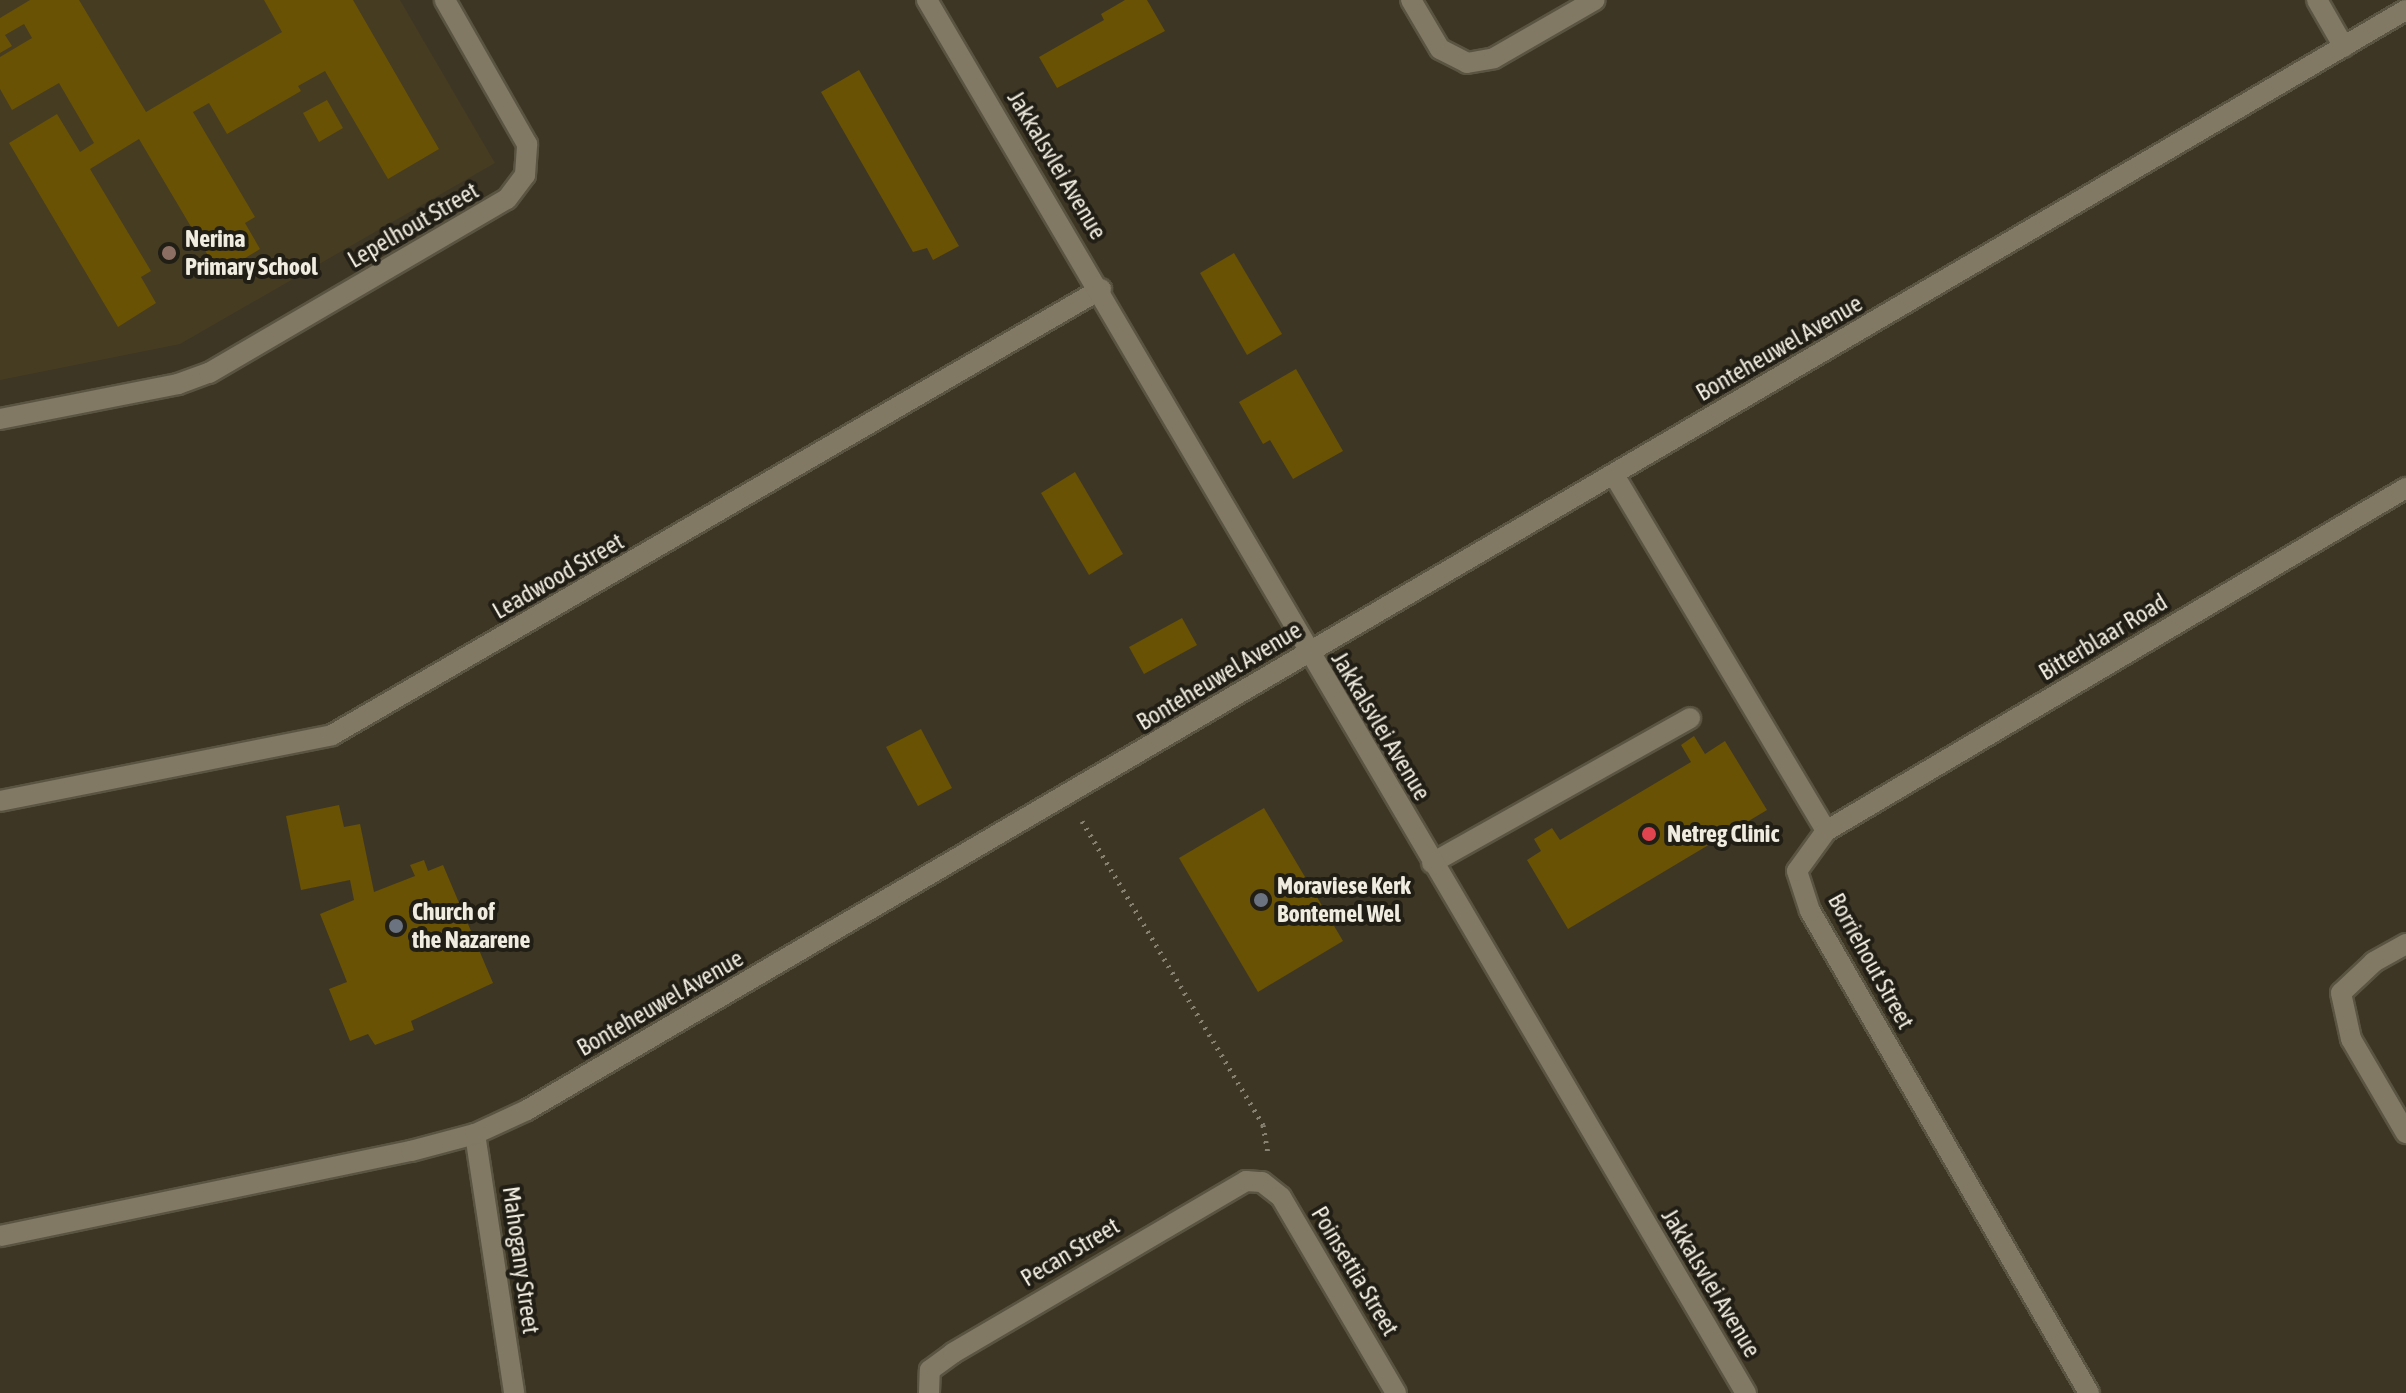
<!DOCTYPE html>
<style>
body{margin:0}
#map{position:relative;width:2406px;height:1393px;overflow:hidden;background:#3e3624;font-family:"Asap Condensed",sans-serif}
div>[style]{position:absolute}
.built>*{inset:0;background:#463c22}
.building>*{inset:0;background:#695204}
.path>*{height:5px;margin-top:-2.5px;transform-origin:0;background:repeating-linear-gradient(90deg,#878171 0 2px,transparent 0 8px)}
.roads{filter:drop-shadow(2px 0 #5a5442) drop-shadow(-2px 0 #5a5442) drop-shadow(0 2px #5a5442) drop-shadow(0 -2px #5a5442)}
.service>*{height:20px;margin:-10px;padding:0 10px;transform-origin:10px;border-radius:10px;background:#817964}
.minor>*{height:20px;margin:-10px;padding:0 10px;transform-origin:10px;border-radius:10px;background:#817964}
.tertiary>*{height:20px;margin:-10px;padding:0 10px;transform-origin:10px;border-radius:10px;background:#817964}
.dots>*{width:22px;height:22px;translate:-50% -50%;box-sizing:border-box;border:4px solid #211e16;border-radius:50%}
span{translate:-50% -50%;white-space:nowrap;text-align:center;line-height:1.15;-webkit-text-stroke:8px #211e16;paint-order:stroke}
.street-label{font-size:24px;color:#f1ece0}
.poi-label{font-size:24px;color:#f1ece0;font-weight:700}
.left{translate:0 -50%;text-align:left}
</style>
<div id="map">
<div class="built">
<i style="clip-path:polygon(0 0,400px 0,495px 163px,180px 344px,0 380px)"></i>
</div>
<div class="building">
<i style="clip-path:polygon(30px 0,79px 0,146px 112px,282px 32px,264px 0,353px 0,439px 149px,388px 179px,325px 71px,298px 86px,301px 91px,227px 134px,209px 103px,193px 112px,255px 217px,245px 223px,260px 249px,219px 274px,139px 139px,90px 169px,151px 271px,141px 277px,156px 303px,118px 327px,9px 143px,57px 114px,80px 152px,94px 143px,59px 83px,12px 110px,0 89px,0 57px,32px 38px,24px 24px,5px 35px,12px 46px,0 53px,0 18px)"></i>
<i style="clip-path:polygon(1125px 0,1147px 0,1165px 31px,1057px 88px,1039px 57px,1104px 20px,1101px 14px)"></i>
<i style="clip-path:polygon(859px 70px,959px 246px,933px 260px,927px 248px,913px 252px,821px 92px)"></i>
<i style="clip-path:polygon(327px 100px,343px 128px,319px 142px,303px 113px)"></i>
<i style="clip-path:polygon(1234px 253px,1282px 334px,1247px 355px,1200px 273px)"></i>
<i style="clip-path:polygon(1296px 369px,1343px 451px,1293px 479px,1270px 440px,1263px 444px,1239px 402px)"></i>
<i style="clip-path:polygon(1075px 472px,1123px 554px,1089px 575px,1041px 493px)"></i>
<i style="clip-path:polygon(1182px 618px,1197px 645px,1144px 674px,1129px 647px)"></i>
<i style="clip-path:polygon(921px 729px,952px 788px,918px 806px,886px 747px)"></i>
<i style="clip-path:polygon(1694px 736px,1705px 754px,1725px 741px,1767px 810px,1568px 929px,1527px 860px,1541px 851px,1534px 839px,1552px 828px,1560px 840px,1691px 762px,1681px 745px)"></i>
<i style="clip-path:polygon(339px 805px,344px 827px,360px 824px,374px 892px,415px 876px,410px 865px,424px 860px,428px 871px,443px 865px,493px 983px,411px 1021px,414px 1030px,375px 1045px,368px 1034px,350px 1041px,329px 989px,347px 982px,320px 914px,354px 900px,350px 880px,301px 890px,286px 816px)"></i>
<i style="clip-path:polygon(1264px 808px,1343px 941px,1258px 992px,1179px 858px)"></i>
</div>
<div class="path">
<i style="left:1082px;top:821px;width:354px;rotate:59.2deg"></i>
<i style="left:1263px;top:1125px;width:29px;rotate:80deg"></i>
</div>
<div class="roads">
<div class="service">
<i style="left:1432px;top:863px;width:296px;rotate:-29.3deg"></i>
</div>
<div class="minor">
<i style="left:1411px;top:0;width:57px;rotate:59.4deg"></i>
<i style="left:1440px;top:49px;width:30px;rotate:27deg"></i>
<i style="left:1467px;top:63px;width:27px;rotate:-10deg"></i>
<i style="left:1494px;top:58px;width:116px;rotate:-29.9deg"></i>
<i style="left:2317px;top:0;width:54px;rotate:60.1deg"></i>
<i style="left:0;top:419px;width:181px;rotate:-11.1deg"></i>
<i style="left:178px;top:384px;width:33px;rotate:-20deg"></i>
<i style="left:209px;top:373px;width:345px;rotate:-30.3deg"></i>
<i style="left:507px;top:199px;width:30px;rotate:-53deg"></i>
<i style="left:525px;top:175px;width:31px;rotate:-86deg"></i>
<i style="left:527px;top:144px;width:166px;rotate:-119.7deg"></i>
<i style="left:1614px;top:475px;width:414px;rotate:59.2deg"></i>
<i style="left:0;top:801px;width:338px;rotate:-11.2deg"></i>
<i style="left:332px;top:735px;width:889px;rotate:-30.11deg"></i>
<i style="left:2406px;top:944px;width:37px;rotate:151deg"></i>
<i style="left:2374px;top:962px;width:45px;rotate:136.8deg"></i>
<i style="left:2341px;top:993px;width:47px;rotate:77.7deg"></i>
<i style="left:2351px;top:1039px;width:109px;rotate:59.7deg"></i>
<i style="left:475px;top:1134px;width:262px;rotate:81.4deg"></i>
<i style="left:929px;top:1393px;width:23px;rotate:-88deg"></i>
<i style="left:930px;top:1370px;width:29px;rotate:-36deg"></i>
<i style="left:953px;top:1353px;width:340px;rotate:-30.4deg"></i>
<i style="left:1246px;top:1181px;width:16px;rotate:4deg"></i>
<i style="left:1262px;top:1182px;width:24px;rotate:38deg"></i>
<i style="left:1281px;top:1197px;width:227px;rotate:59.6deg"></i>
<i style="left:2089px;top:1393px;width:557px;rotate:-120.06deg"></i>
<i style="left:1810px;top:911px;width:42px;rotate:-108deg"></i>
<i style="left:1797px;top:871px;width:49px;rotate:-54.1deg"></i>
<i style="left:1826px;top:831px;width:674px;rotate:-30.6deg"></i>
</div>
<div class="tertiary">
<i style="left:927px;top:0;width:1616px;rotate:59.55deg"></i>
<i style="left:0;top:1236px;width:420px;rotate:-11.7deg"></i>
<i style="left:411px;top:1151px;width:66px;rotate:-14.9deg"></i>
<i style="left:475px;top:1134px;width:57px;rotate:-24.8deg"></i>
<i style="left:527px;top:1110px;width:2177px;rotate:-30.35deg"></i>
</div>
</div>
<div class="dots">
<i style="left:169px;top:253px;background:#8d6e63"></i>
<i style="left:1649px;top:834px;background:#e0444e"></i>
<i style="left:1261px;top:900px;background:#6b7280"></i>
<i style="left:396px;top:926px;background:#6b7280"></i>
</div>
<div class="street-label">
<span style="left:1057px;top:165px;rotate:59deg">Jakkalsvlei Avenue</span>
<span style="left:413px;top:225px;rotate:-30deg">Lepelhout Street</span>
<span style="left:1779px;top:348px;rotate:-30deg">Bonteheuwel Avenue</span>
<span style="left:558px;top:576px;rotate:-30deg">Leadwood Street</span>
<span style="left:2103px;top:637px;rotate:-31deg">Bitterblaar Road</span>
<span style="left:1219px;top:676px;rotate:-31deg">Bonteheuwel Avenue</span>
<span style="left:1381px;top:726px;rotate:59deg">Jakkalsvlei Avenue</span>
<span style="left:1871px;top:961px;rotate:61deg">Borriehout Street</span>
<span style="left:660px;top:1003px;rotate:-30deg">Bonteheuwel Avenue</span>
<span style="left:1070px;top:1252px;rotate:-31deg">Pecan Street</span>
<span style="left:521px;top:1260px;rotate:82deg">Mahogany Street</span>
<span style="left:1355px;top:1271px;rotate:59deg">Poinsettia Street</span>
<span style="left:1711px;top:1283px;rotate:59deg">Jakkalsvlei Avenue</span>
</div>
<div class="poi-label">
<span class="left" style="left:185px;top:253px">Nerina<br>Primary School</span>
<span class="left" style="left:1667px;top:834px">Netreg Clinic</span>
<span class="left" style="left:1277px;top:900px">Moraviese Kerk<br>Bontemel Wel</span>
<span class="left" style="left:412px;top:926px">Church of<br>the Nazarene</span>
</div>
</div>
